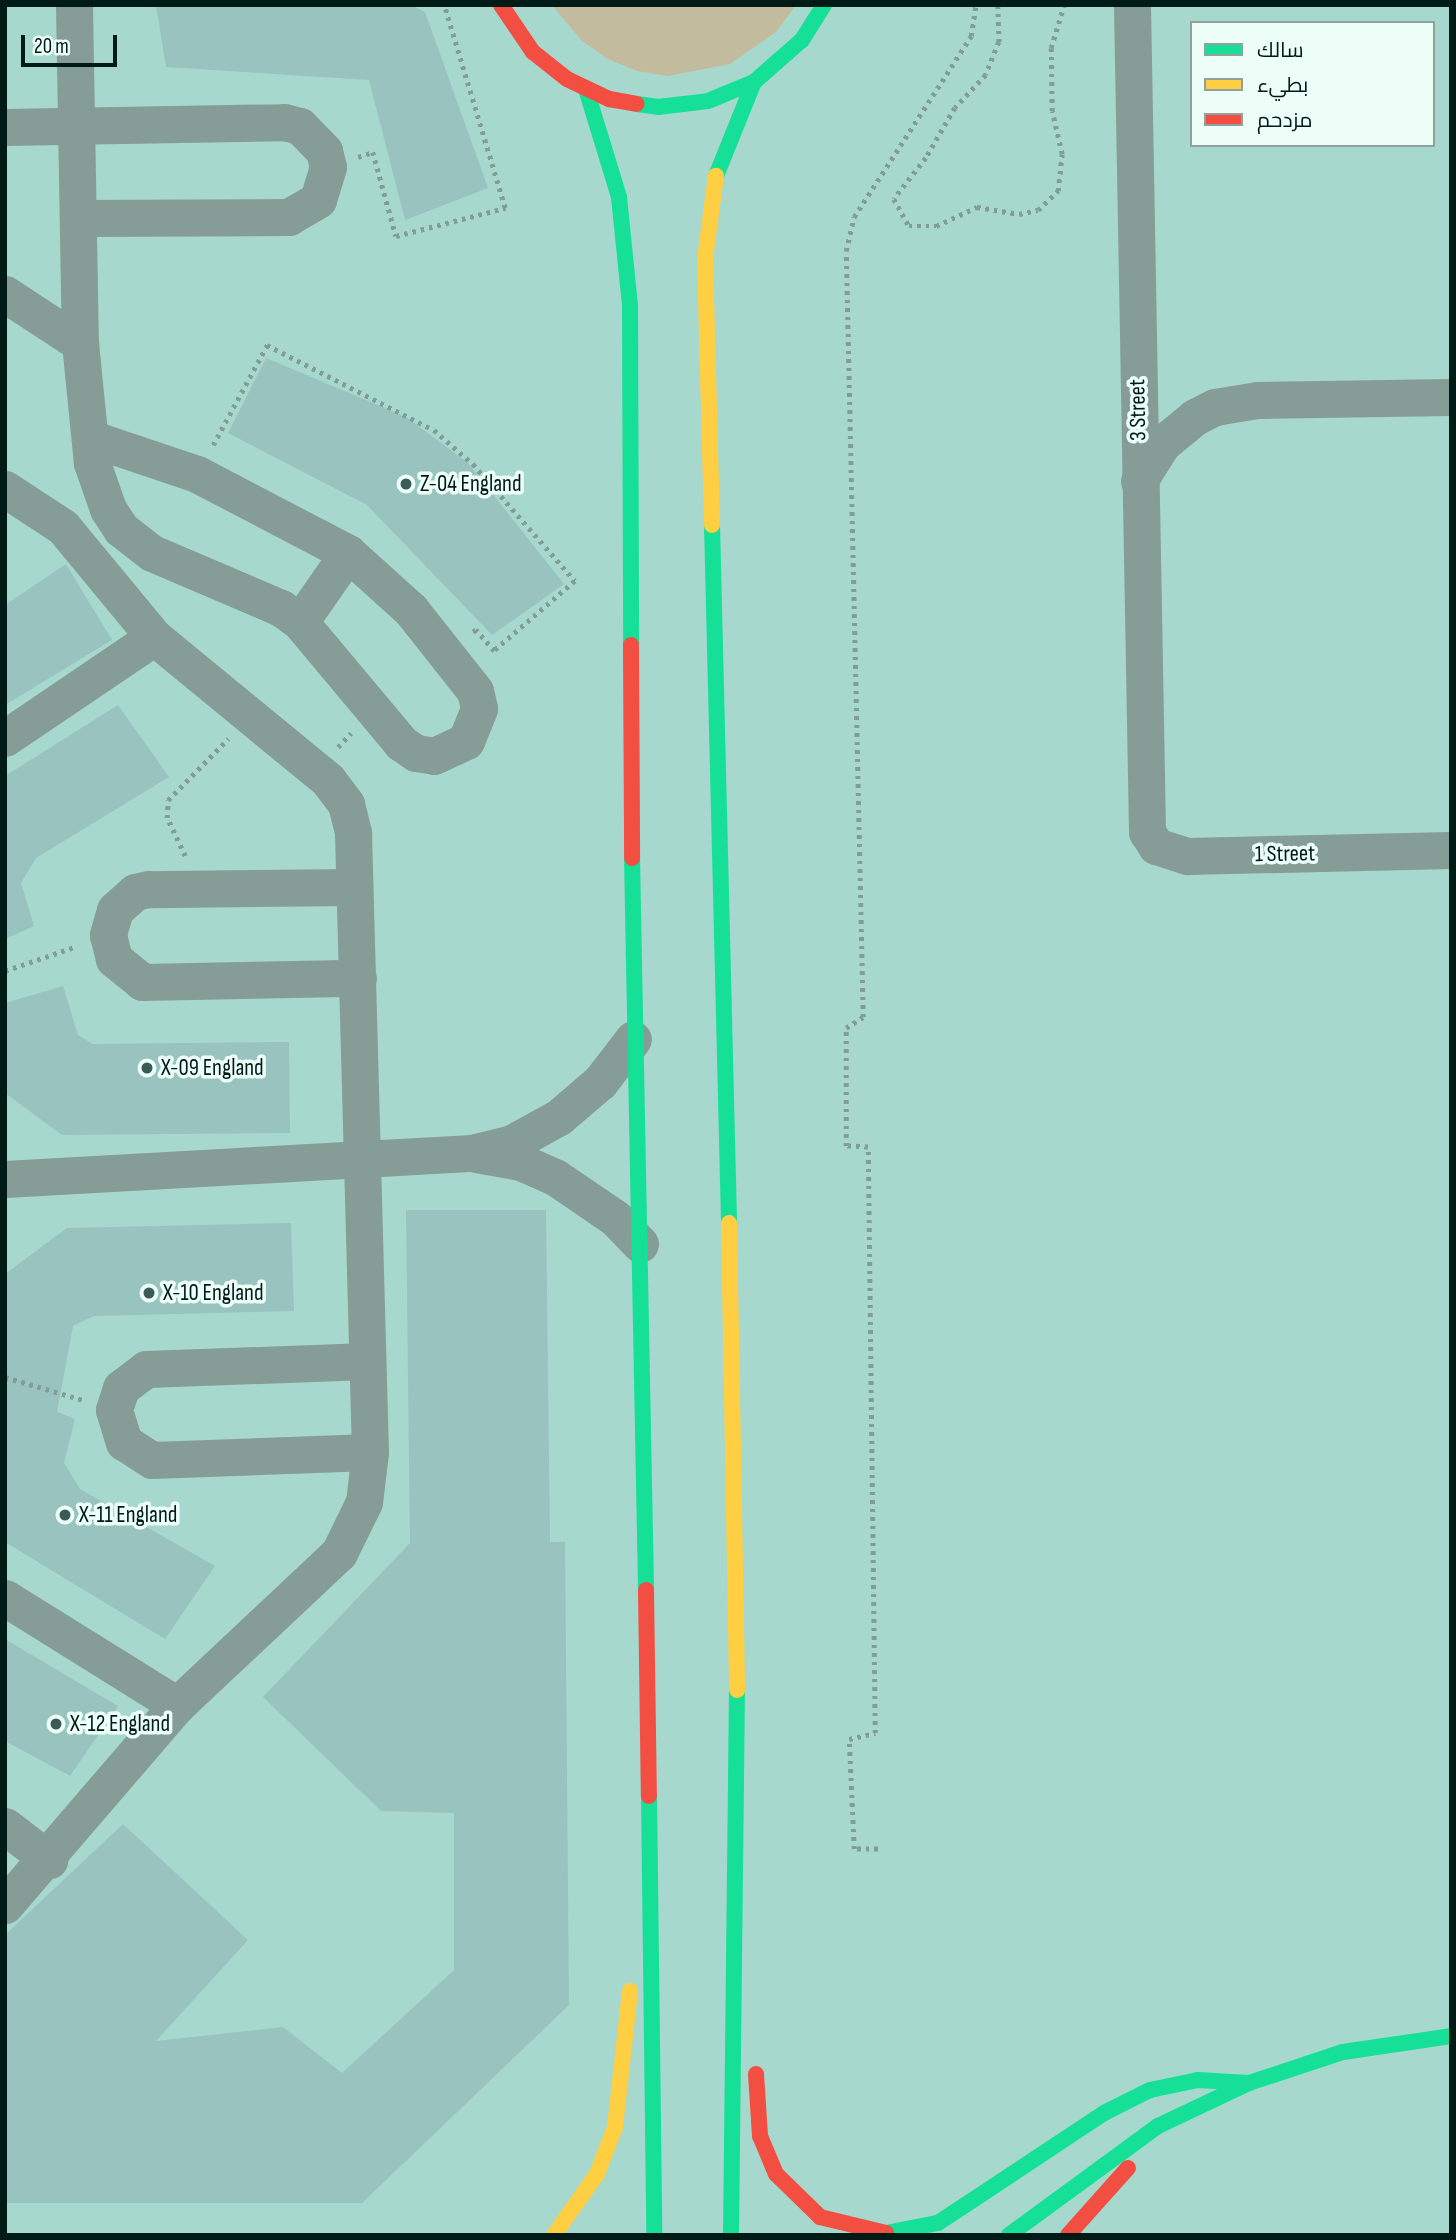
<!DOCTYPE html>
<meta charset="utf-8">
<style>
body{margin:0}
#map{position:relative;width:1456px;height:2240px;overflow:hidden;background:#a6d8cd;font-family:"Sofia Sans Condensed",Cairo,sans-serif}
div>[style]{position:absolute}
.green>*{inset:0;background:#c3bb9e}
.building>*{inset:0;background:#99c3be}
.path>*{height:4.5px;margin-top:-2.25px;transform-origin:0;background:repeating-linear-gradient(90deg,#829c96 0 3.5px,transparent 0 8.5px)}
.street>*{height:37px;margin:-18.5px;padding:0 18.5px;transform-origin:18.5px;border-radius:18.5px;background:#869c97}
.fast>*{height:16px;margin:-8px;padding:0 8px;transform-origin:8px;border-radius:8px;background:#16e098}
.slow>*{height:16px;margin:-8px;padding:0 8px;transform-origin:8px;border-radius:8px;background:#ffcf43}
.jam>*{height:16px;margin:-8px;padding:0 8px;transform-origin:8px;border-radius:8px;background:#f24e42}
.dots>*{width:19px;height:19px;translate:-50% -50%;box-sizing:border-box;border:4px solid #edfef9;border-radius:50%}
span{translate:-50% -50%;white-space:nowrap;text-align:center;line-height:1.15;-webkit-text-stroke:7px #edfef9;paint-order:stroke}
.street-label{font-size:23px;color:#001a15}
.poi-label{font-size:23px;color:#001a15}
.left{translate:0 -50%;text-align:left}
.frame{position:absolute;inset:0;border:7px solid #001a15;pointer-events:none}
.legend{position:absolute;left:1190px;top:21px;width:245px;height:126px;box-sizing:border-box;background:#edfef9;border:2px solid #8ea39e;margin:0;padding:9px 12px;list-style:none;font-size:21px;color:#001a15}
.legend li{display:flex;align-items:center;gap:14px;height:35px}
.legend b{width:35px;border:2px solid #8ea39e}
.scale{position:absolute;left:21px;top:35px;width:96px;height:32px;box-sizing:border-box;border:4px solid #001a15;border-top:0;padding-left:9px;font-size:21px;line-height:24px;white-space:nowrap;color:#001a15;-webkit-text-stroke:5px #edfef9;paint-order:stroke}
</style>
<div id="map">
<div class="green">
<i style="clip-path:polygon(552px 5px,796px 5px,776px 32px,730px 64px,668px 76px,637px 71px,608px 59px,582px 41px)"></i>
</div>
<div class="building">
<i style="clip-path:polygon(156px 5px,411px 5px,425px 12px,488px 188px,405px 220px,369px 80px,166px 67px)"></i>
<i style="clip-path:polygon(266px 358px,406px 417px,468px 463px,564px 584px,492px 635px,367px 505px,228px 433px)"></i>
<i style="clip-path:polygon(66px 564px,112px 640px,5px 705px,5px 605px)"></i>
<i style="clip-path:polygon(118px 705px,169px 777px,36px 858px,21px 883px,34px 926px,5px 939px,5px 776px)"></i>
<i style="clip-path:polygon(63px 986px,78px 1035px,93px 1044px,289px 1042px,290px 1133px,62px 1135px,5px 1093px,5px 1003px)"></i>
<i style="clip-path:polygon(406px 1210px,546px 1210px,550px 1542px,565px 1542px,569px 2005px,362px 2203px,5px 2203px,5px 1935px,123px 1824px,248px 1940px,156px 2041px,283px 2027px,342px 2073px,454px 1970px,454px 1813px,381px 1811px,263px 1697px,410px 1543px)"></i>
<i style="clip-path:polygon(291px 1223px,294px 1311px,94px 1316px,73px 1326px,57px 1412px,75px 1419px,64px 1463px,80px 1489px,215px 1566px,165px 1639px,5px 1542px,5px 1274px,67px 1228px)"></i>
<i style="clip-path:polygon(5px 1639px,118px 1706px,70px 1776px,5px 1741px)"></i>
</div>
<div class="path">
<i style="left:998px;top:5px;width:37px;rotate:88deg"></i>
<i style="left:999px;top:42px;width:35px;rotate:112deg"></i>
<i style="left:986px;top:75px;width:45px;rotate:133.2deg"></i>
<i style="left:955px;top:108px;width:58px;rotate:120.1deg"></i>
<i style="left:926px;top:158px;width:52px;rotate:128deg"></i>
<i style="left:894px;top:199px;width:31px;rotate:61deg"></i>
<i style="left:909px;top:226px;width:27px"></i>
<i style="left:936px;top:226px;width:45px;rotate:-24.9deg"></i>
<i style="left:977px;top:207px;width:43px;rotate:9.5deg"></i>
<i style="left:1019px;top:214px;width:19px;rotate:-12deg"></i>
<i style="left:1038px;top:210px;width:28px;rotate:-44deg"></i>
<i style="left:1058px;top:191px;width:37px;rotate:-84deg"></i>
<i style="left:1062px;top:154px;width:44px;rotate:-103.1deg"></i>
<i style="left:1052px;top:111px;width:63px;rotate:-90.9deg"></i>
<i style="left:1051px;top:48px;width:45px;rotate:-73.2deg"></i>
<i style="left:358px;top:157px;width:16px;rotate:-18deg"></i>
<i style="left:373px;top:152px;width:87px;rotate:74.7deg"></i>
<i style="left:396px;top:236px;width:113px;rotate:-14.4deg"></i>
<i style="left:505px;top:208px;width:212px;rotate:-106.7deg"></i>
<i style="left:213px;top:445px;width:114px;rotate:-61.6deg"></i>
<i style="left:267px;top:345px;width:187px;rotate:27deg"></i>
<i style="left:434px;top:430px;width:52px;rotate:41.1deg"></i>
<i style="left:473px;top:464px;width:155px;rotate:48.9deg"></i>
<i style="left:575px;top:581px;width:107px;rotate:139.2deg"></i>
<i style="left:494px;top:651px;width:28px;rotate:-131deg"></i>
<i style="left:476px;top:630px;width:6px;rotate:141deg"></i>
<i style="left:338px;top:747px;width:19px;rotate:-47deg"></i>
<i style="left:185px;top:856px;width:42px;rotate:-115.3deg"></i>
<i style="left:167px;top:818px;width:18px;rotate:-87deg"></i>
<i style="left:168px;top:800px;width:86px;rotate:-45.5deg"></i>
<i style="left:5px;top:971px;width:76px;rotate:-19.1deg"></i>
<i style="left:5px;top:1377px;width:81px;rotate:16.4deg"></i>
<i style="left:878px;top:1849px;width:24px;rotate:180deg"></i>
<i style="left:854px;top:1849px;width:110px;rotate:-92.6deg"></i>
<i style="left:849px;top:1739px;width:27px;rotate:-13deg"></i>
<i style="left:875px;top:1733px;width:586px;rotate:-90.68deg"></i>
<i style="left:868px;top:1147px;width:22px;rotate:-177deg"></i>
<i style="left:846px;top:1146px;width:118px;rotate:-90deg"></i>
<i style="left:846px;top:1028px;width:20px;rotate:-33deg"></i>
<i style="left:863px;top:1017px;width:766px;rotate:-91.27deg"></i>
<i style="left:846px;top:251px;width:35px;rotate:-77deg"></i>
<i style="left:854px;top:217px;width:216px;rotate:-57.1deg"></i>
<i style="left:971px;top:36px;width:31px;rotate:-81deg"></i>
</div>
<div class="street">
<i style="left:74px;top:5px;width:338px;rotate:89deg"></i>
<i style="left:80px;top:343px;width:121px;rotate:84.3deg"></i>
<i style="left:92px;top:463px;width:49px;rotate:70.8deg"></i>
<i style="left:108px;top:509px;width:24px;rotate:57deg"></i>
<i style="left:121px;top:529px;width:39px;rotate:38deg"></i>
<i style="left:152px;top:553px;width:140px;rotate:23.1deg"></i>
<i style="left:281px;top:608px;width:24px;rotate:36deg"></i>
<i style="left:300px;top:622px;width:158px;rotate:50.1deg"></i>
<i style="left:401px;top:743px;width:18px;rotate:34deg"></i>
<i style="left:416px;top:753px;width:18px;rotate:9deg"></i>
<i style="left:434px;top:756px;width:35px;rotate:-25deg"></i>
<i style="left:466px;top:741px;width:35px;rotate:-68deg"></i>
<i style="left:479px;top:708px;width:17px;rotate:-103deg"></i>
<i style="left:475px;top:691px;width:103px;rotate:-128.3deg"></i>
<i style="left:411px;top:610px;width:85px;rotate:-137.9deg"></i>
<i style="left:348px;top:553px;width:170px;rotate:-152.4deg"></i>
<i style="left:197px;top:474px;width:113px;rotate:-161.4deg"></i>
<i style="left:1132px;top:5px;width:827px;rotate:88.96deg"></i>
<i style="left:1147px;top:832px;width:17px;rotate:57deg"></i>
<i style="left:1156px;top:846px;width:33px;rotate:18deg"></i>
<i style="left:1187px;top:856px;width:264px;rotate:-1.3deg"></i>
<i style="left:5px;top:127px;width:279px;rotate:-1deg"></i>
<i style="left:284px;top:122px;width:16px;rotate:14deg"></i>
<i style="left:300px;top:126px;width:35px;rotate:46deg"></i>
<i style="left:324px;top:151px;width:16px;rotate:76deg"></i>
<i style="left:328px;top:167px;width:34px;rotate:107deg"></i>
<i style="left:318px;top:200px;width:34px;rotate:150deg"></i>
<i style="left:289px;top:217px;width:211px;rotate:179.7deg"></i>
<i style="left:5px;top:294px;width:90px;rotate:33.2deg"></i>
<i style="left:1139px;top:481px;width:44px;rotate:-58.1deg"></i>
<i style="left:1162px;top:444px;width:43px;rotate:-39.3deg"></i>
<i style="left:1195px;top:417px;width:22px;rotate:-27deg"></i>
<i style="left:1215px;top:407px;width:43px;rotate:-9.5deg"></i>
<i style="left:1257px;top:400px;width:194px;rotate:-0.9deg"></i>
<i style="left:5px;top:489px;width:69px;rotate:33.2deg"></i>
<i style="left:63px;top:527px;width:143px;rotate:50.4deg"></i>
<i style="left:154px;top:637px;width:225px;rotate:39.4deg"></i>
<i style="left:328px;top:780px;width:30px;rotate:53deg"></i>
<i style="left:346px;top:804px;width:30px;rotate:76deg"></i>
<i style="left:353px;top:833px;width:619px;rotate:88.43deg"></i>
<i style="left:370px;top:1452px;width:50px;rotate:96.8deg"></i>
<i style="left:364px;top:1502px;width:57px;rotate:116.1deg"></i>
<i style="left:339px;top:1553px;width:222px;rotate:136.8deg"></i>
<i style="left:177px;top:1705px;width:264px;rotate:130.7deg"></i>
<i style="left:300px;top:622px;width:84px;rotate:-55.2deg"></i>
<i style="left:5px;top:738px;width:180px;rotate:-34.1deg"></i>
<i style="left:354px;top:887px;width:206px;rotate:179.4deg"></i>
<i style="left:148px;top:889px;width:13px;rotate:167deg"></i>
<i style="left:135px;top:892px;width:27px;rotate:138deg"></i>
<i style="left:115px;top:910px;width:26px;rotate:106deg"></i>
<i style="left:108px;top:935px;width:25px;rotate:76deg"></i>
<i style="left:114px;top:959px;width:36px;rotate:39deg"></i>
<i style="left:142px;top:982px;width:216px;rotate:-1.1deg"></i>
<i style="left:476px;top:1154px;width:46px;rotate:10.1deg"></i>
<i style="left:521px;top:1162px;width:37px;rotate:24deg"></i>
<i style="left:555px;top:1177px;width:73px;rotate:34.3deg"></i>
<i style="left:615px;top:1218px;width:36px;rotate:46deg"></i>
<i style="left:5px;top:1179px;width:468px;rotate:-3.2deg"></i>
<i style="left:472px;top:1153px;width:41px;rotate:-14deg"></i>
<i style="left:512px;top:1143px;width:54px;rotate:-29deg"></i>
<i style="left:559px;top:1117px;width:54px;rotate:-40.5deg"></i>
<i style="left:600px;top:1082px;width:54px;rotate:-52.5deg"></i>
<i style="left:367px;top:1361px;width:221px;rotate:177.9deg"></i>
<i style="left:146px;top:1369px;width:31px;rotate:143deg"></i>
<i style="left:121px;top:1388px;width:23px;rotate:108deg"></i>
<i style="left:114px;top:1410px;width:34px;rotate:73deg"></i>
<i style="left:124px;top:1442px;width:33px;rotate:33deg"></i>
<i style="left:152px;top:1460px;width:218px;rotate:-2.1deg"></i>
<i style="left:5px;top:1598px;width:203px;rotate:31.9deg"></i>
<i style="left:5px;top:1826px;width:56px;rotate:37.7deg"></i>
</div>
<div class="fast">
<i style="left:586px;top:89px;width:113px;rotate:73deg"></i>
<i style="left:619px;top:197px;width:110px;rotate:84.2deg"></i>
<i style="left:630px;top:306px;width:339px;rotate:89.8deg"></i>
<i style="left:637px;top:104px;width:21px;rotate:8deg"></i>
<i style="left:658px;top:107px;width:50px;rotate:-6.8deg"></i>
<i style="left:708px;top:101px;width:50px;rotate:-22.4deg"></i>
<i style="left:754px;top:82px;width:64px;rotate:-41.2deg"></i>
<i style="left:802px;top:40px;width:41px;rotate:-57.8deg"></i>
<i style="left:716px;top:176px;width:101px;rotate:-68deg"></i>
<i style="left:712px;top:525px;width:698px;rotate:88.6deg"></i>
<i style="left:632px;top:858px;width:732px;rotate:88.9deg"></i>
<i style="left:649px;top:1796px;width:439px;rotate:89.3deg"></i>
<i style="left:886px;top:2233px;width:53px;rotate:-10.9deg"></i>
<i style="left:938px;top:2223px;width:199px;rotate:-33.5deg"></i>
<i style="left:1104px;top:2113px;width:51px;rotate:-26.6deg"></i>
<i style="left:1150px;top:2090px;width:49px;rotate:-11.8deg"></i>
<i style="left:1198px;top:2080px;width:51px;rotate:3.4deg"></i>
<i style="left:731px;top:2235px;width:545px;rotate:-89.37deg"></i>
<i style="left:1009px;top:2235px;width:185px;rotate:-36.2deg"></i>
<i style="left:1158px;top:2126px;width:101px;rotate:-25.3deg"></i>
<i style="left:1249px;top:2083px;width:99px;rotate:-18.3deg"></i>
<i style="left:1343px;top:2052px;width:109px;rotate:-8.4deg"></i>
</div>
<div class="slow">
<i style="left:712px;top:525px;width:266px;rotate:-91.5deg"></i>
<i style="left:705px;top:259px;width:84px;rotate:-82.5deg"></i>
<i style="left:729px;top:1223px;width:467px;rotate:89deg"></i>
<i style="left:554px;top:2235px;width:75px;rotate:-54.8deg"></i>
<i style="left:597px;top:2174px;width:50px;rotate:-69deg"></i>
<i style="left:615px;top:2127px;width:137px;rotate:-83.7deg"></i>
</div>
<div class="jam">
<i style="left:501px;top:5px;width:57px;rotate:55.8deg"></i>
<i style="left:533px;top:52px;width:43px;rotate:38.5deg"></i>
<i style="left:567px;top:79px;width:47px;rotate:25.5deg"></i>
<i style="left:609px;top:99px;width:28px;rotate:10deg"></i>
<i style="left:631px;top:645px;width:213px;rotate:89.7deg"></i>
<i style="left:646px;top:1590px;width:206px;rotate:89.2deg"></i>
<i style="left:756px;top:2074px;width:62px;rotate:86.3deg"></i>
<i style="left:760px;top:2136px;width:41px;rotate:67.2deg"></i>
<i style="left:776px;top:2174px;width:62px;rotate:44.3deg"></i>
<i style="left:820px;top:2217px;width:68px;rotate:13.6deg"></i>
<i style="left:1068px;top:2235px;width:90px;rotate:-48.2deg"></i>
</div>
<div class="dots">
<i style="left:406px;top:484px;background:#3a5c55"></i>
<i style="left:147px;top:1068px;background:#3a5c55"></i>
<i style="left:149px;top:1293px;background:#3a5c55"></i>
<i style="left:65px;top:1515px;background:#3a5c55"></i>
<i style="left:56px;top:1724px;background:#3a5c55"></i>
</div>
<div class="street-label">
<span style="left:1138px;top:410px;rotate:-91deg">3 Street</span>
<span style="left:1285px;top:854px;rotate:-1deg">1 Street</span>
</div>
<div class="poi-label">
<span class="left" style="left:420px;top:484px">Z-04 England</span>
<span class="left" style="left:161px;top:1068px">X-09 England</span>
<span class="left" style="left:163px;top:1293px">X-10 England</span>
<span class="left" style="left:79px;top:1515px">X-11 England</span>
<span class="left" style="left:70px;top:1724px">X-12 England</span>
</div>
<div class="frame"></div>
<ul class="legend">
<li><b style="height:9px;background:#16e098"></b>سالك</li>
<li><b style="height:9px;background:#ffcf43"></b>بطيء</li>
<li><b style="height:9px;background:#f24e42"></b>مزدحم</li>
</ul>
<div class="scale">20 m</div>
</div>
